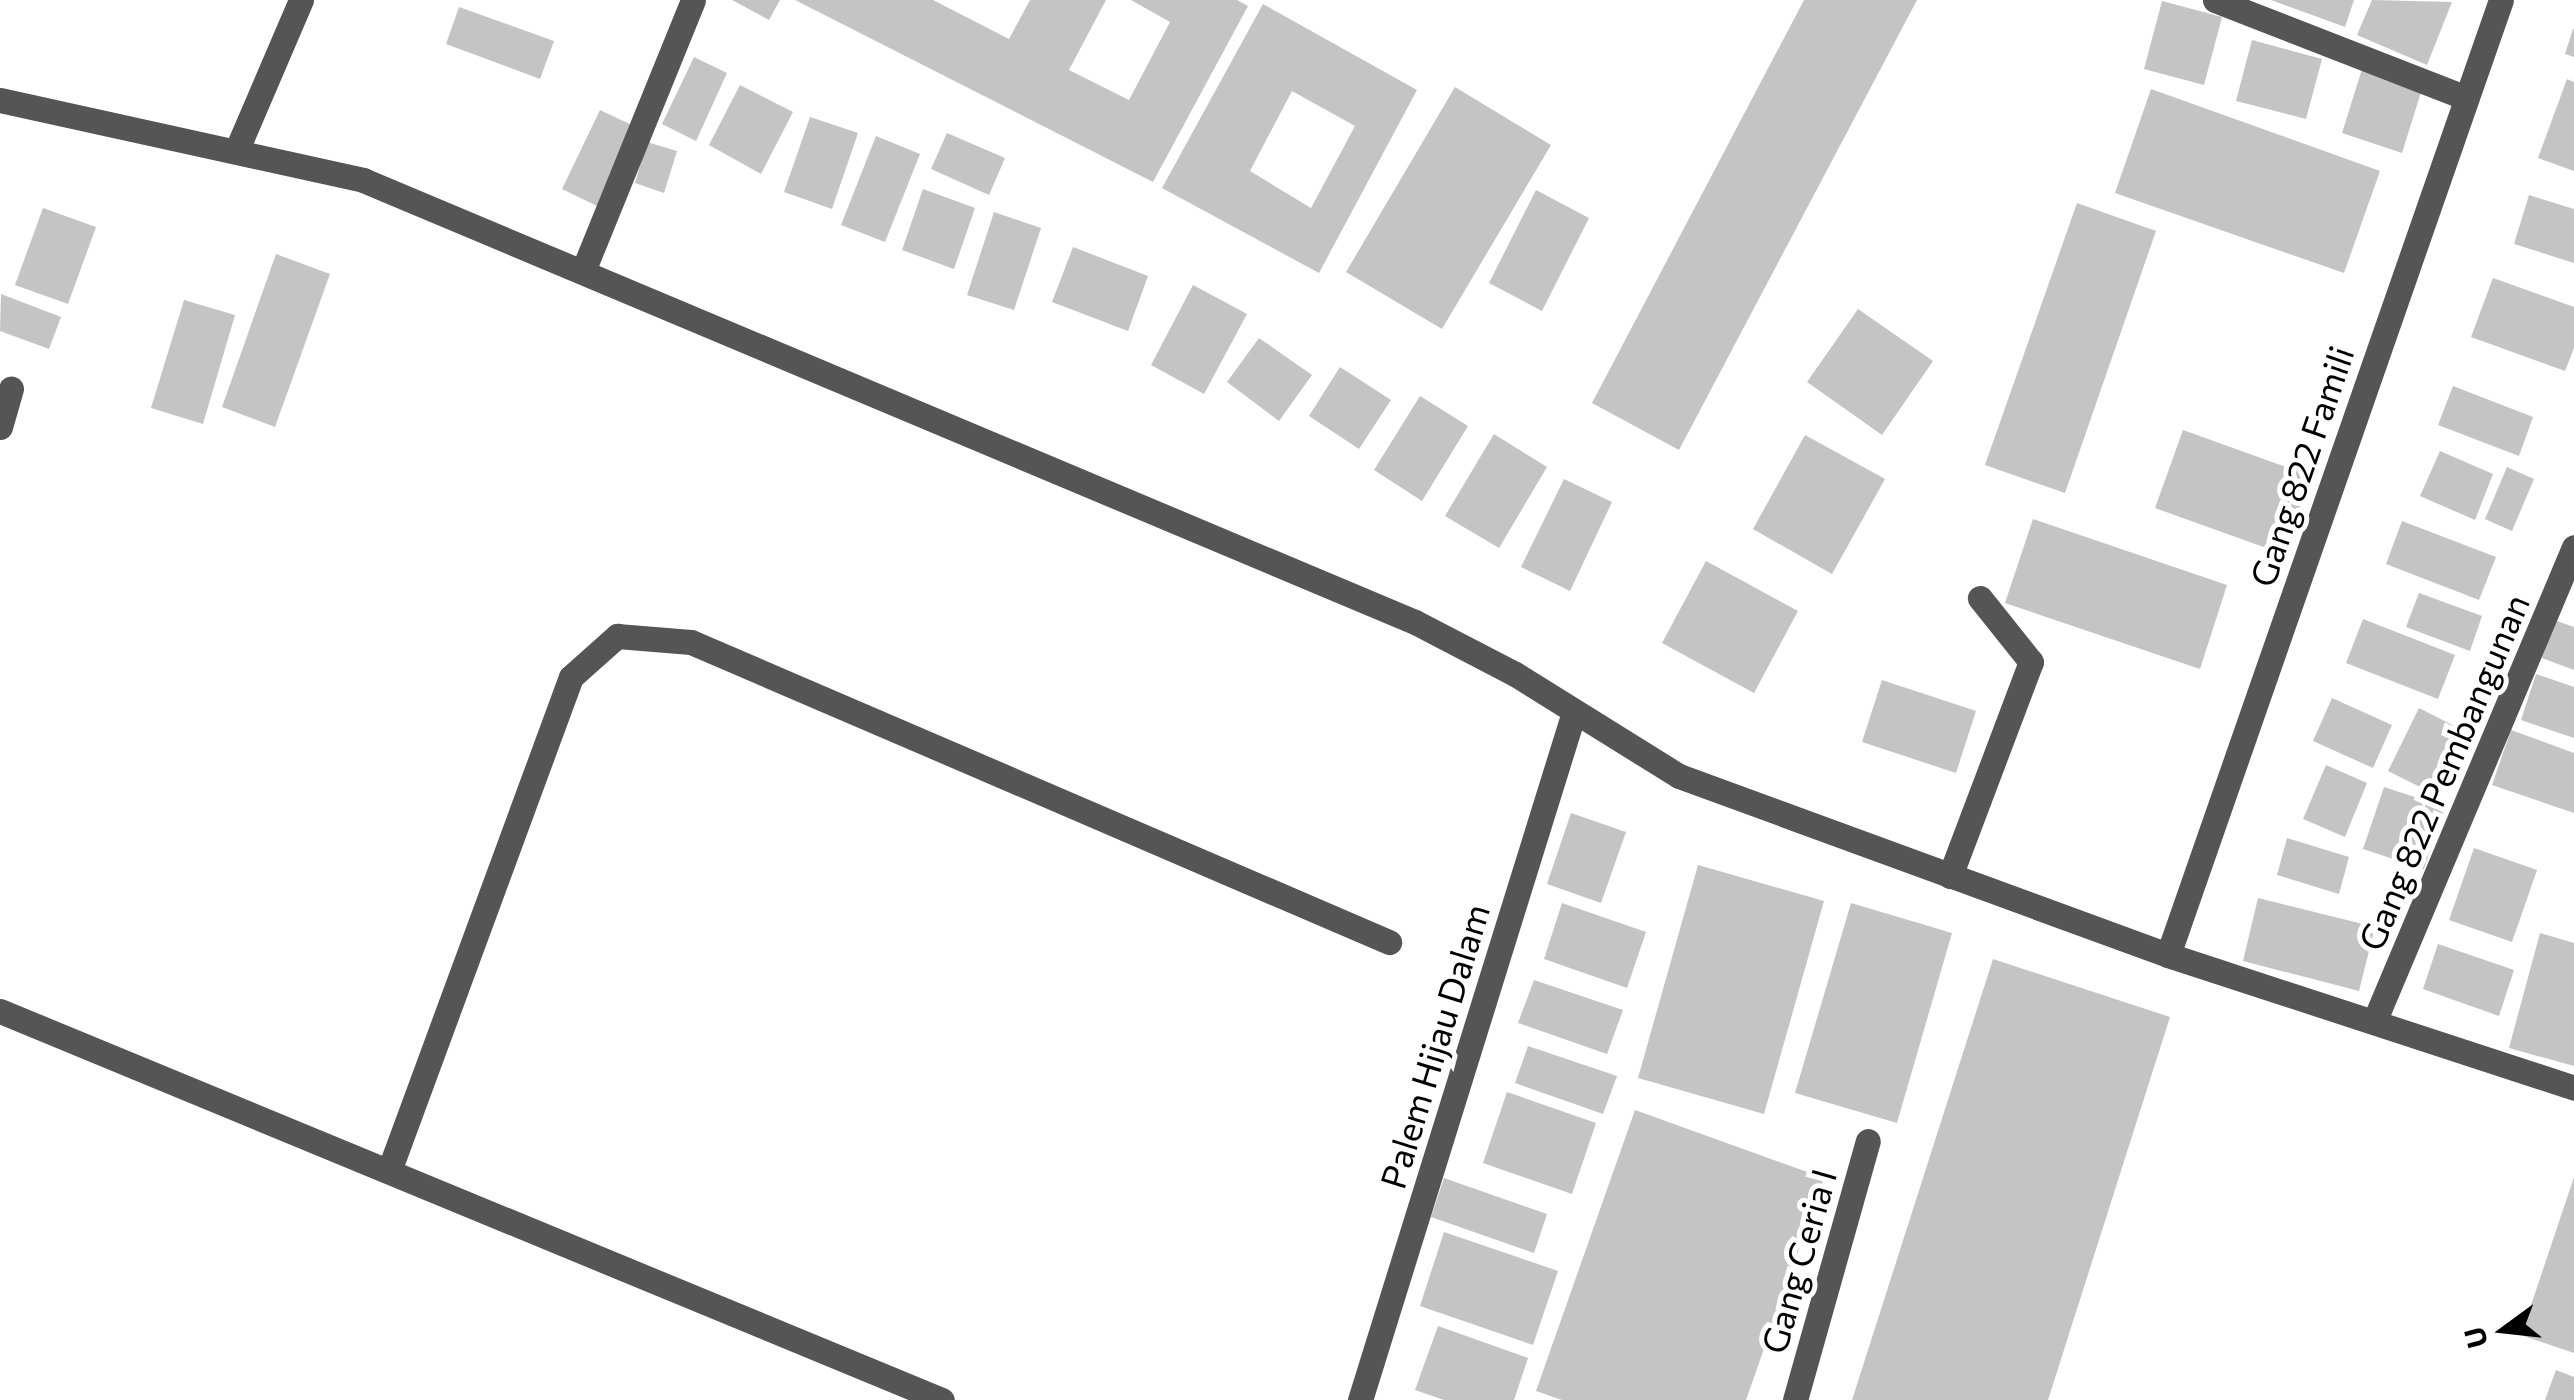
<!DOCTYPE html>
<style>
body{margin:0}
#map{position:relative;width:2574px;height:1400px;overflow:hidden;background:#fff;font-family:Commissioner,sans-serif}
div>[style]{position:absolute}
.building>*{inset:0;background:#c4c4c4}
.minor>*{height:25px;margin:-12.5px;padding:0 12.5px;transform-origin:12.5px;border-radius:12.5px;background:#555}
span{translate:-50% -50%;white-space:nowrap;text-align:center;line-height:1.15;-webkit-text-stroke:10px #fff;paint-order:stroke}
.street-label{font-size:35px;color:#000}
.north{position:absolute;left:2454px;top:1280px;width:100px;height:100px;-webkit-text-stroke:8px #fff;paint-order:stroke;rotate:255deg;font-size:28px;font-weight:700;line-height:40px;text-align:center;color:#000}
.north::after{content:'';display:block;margin:auto;width:35px;height:45px;background:#000;clip-path:polygon(50% 0,100% 100%,50% 72%,0 100%)}
</style>
<div id="map">
<div class="building">
<i style="clip-path:polygon(732px 0,780px 0,769px 20px)"></i>
<i style="clip-path:polygon(795px 0,933px 0,1009px 39px,1030px 0,1106px 0,1069px 70px,1129px 100px,1170px 22px,1131px 0,1237px 0,1248px 6px,1153px 182px)"></i>
<i style="clip-path:polygon(1804px 0,1917px 0,1679px 450px,1592px 403px)"></i>
<i style="clip-path:polygon(2271px 0,2354px 0,2345px 27px)"></i>
<i style="clip-path:polygon(2372px 0,2452px 2px,2427px 65px,2357px 35px)"></i>
<i style="clip-path:polygon(2162px 1px,2222px 17px,2204px 85px,2144px 69px)"></i>
<i style="clip-path:polygon(evenodd,1263px 4px,1417px 90px,1319px 273px,1162px 188px,1263px 4px,1292px 91px,1355px 126px,1311px 208px,1250px 171px,1292px 91px)"></i>
<i style="clip-path:polygon(459px 7px,554px 41px,540px 79px,446px 44px)"></i>
<i style="clip-path:polygon(2573px 29px,2574px 29px,2574px 57px,2565px 54px)"></i>
<i style="clip-path:polygon(2252px 40px,2322px 59px,2306px 119px,2236px 101px)"></i>
<i style="clip-path:polygon(694px 57px,727px 73px,696px 141px,662px 124px)"></i>
<i style="clip-path:polygon(2362px 69px,2422px 89px,2402px 153px,2342px 133px)"></i>
<i style="clip-path:polygon(2567px 79px,2574px 82px,2574px 171px,2538px 158px)"></i>
<i style="clip-path:polygon(740px 85px,793px 112px,761px 174px,709px 145px)"></i>
<i style="clip-path:polygon(1455px 87px,1551px 145px,1442px 329px,1346px 272px)"></i>
<i style="clip-path:polygon(2151px 89px,2380px 171px,2344px 273px,2115px 193px)"></i>
<i style="clip-path:polygon(600px 110px,636px 127px,597px 206px,562px 189px)"></i>
<i style="clip-path:polygon(810px 117px,858px 133px,832px 209px,784px 192px)"></i>
<i style="clip-path:polygon(947px 133px,1005px 158px,989px 195px,931px 169px)"></i>
<i style="clip-path:polygon(876px 136px,920px 154px,885px 242px,841px 225px)"></i>
<i style="clip-path:polygon(647px 142px,677px 151px,664px 193px,635px 183px)"></i>
<i style="clip-path:polygon(923px 189px,975px 208px,954px 269px,902px 250px)"></i>
<i style="clip-path:polygon(1536px 190px,1589px 218px,1542px 311px,1489px 283px)"></i>
<i style="clip-path:polygon(2529px 195px,2574px 209px,2574px 263px,2514px 244px)"></i>
<i style="clip-path:polygon(2077px 203px,2156px 231px,2065px 493px,1985px 465px)"></i>
<i style="clip-path:polygon(43px 208px,96px 227px,68px 304px,15px 285px)"></i>
<i style="clip-path:polygon(994px 212px,1041px 228px,1014px 310px,967px 295px)"></i>
<i style="clip-path:polygon(1073px 247px,1148px 276px,1128px 331px,1052px 302px)"></i>
<i style="clip-path:polygon(276px 254px,330px 274px,275px 427px,222px 407px)"></i>
<i style="clip-path:polygon(2493px 278px,2574px 307px,2574px 348px,2565px 371px,2471px 337px)"></i>
<i style="clip-path:polygon(1193px 285px,1247px 314px,1204px 394px,1151px 365px)"></i>
<i style="clip-path:polygon(1px 294px,61px 317px,49px 349px,0 331px)"></i>
<i style="clip-path:polygon(184px 300px,235px 315px,203px 424px,151px 408px)"></i>
<i style="clip-path:polygon(1858px 309px,1933px 361px,1882px 435px,1807px 382px)"></i>
<i style="clip-path:polygon(1259px 338px,1312px 375px,1279px 421px,1227px 382px)"></i>
<i style="clip-path:polygon(1340px 367px,1391px 400px,1359px 449px,1309px 416px)"></i>
<i style="clip-path:polygon(2453px 386px,2533px 417px,2519px 456px,2438px 425px)"></i>
<i style="clip-path:polygon(1420px 396px,1468px 426px,1422px 501px,1374px 470px)"></i>
<i style="clip-path:polygon(2183px 430px,2311px 476px,2283px 554px,2155px 508px)"></i>
<i style="clip-path:polygon(1494px 434px,1547px 467px,1499px 548px,1445px 516px)"></i>
<i style="clip-path:polygon(1805px 435px,1885px 479px,1832px 574px,1753px 529px)"></i>
<i style="clip-path:polygon(2440px 451px,2493px 474px,2475px 520px,2420px 496px)"></i>
<i style="clip-path:polygon(2507px 467px,2534px 479px,2512px 531px,2485px 519px)"></i>
<i style="clip-path:polygon(1564px 479px,1612px 502px,1570px 591px,1521px 567px)"></i>
<i style="clip-path:polygon(2033px 519px,2227px 585px,2200px 669px,2005px 603px)"></i>
<i style="clip-path:polygon(2402px 521px,2496px 557px,2479px 600px,2386px 564px)"></i>
<i style="clip-path:polygon(1706px 561px,1798px 611px,1754px 693px,1662px 643px)"></i>
<i style="clip-path:polygon(2419px 593px,2482px 616px,2470px 651px,2406px 627px)"></i>
<i style="clip-path:polygon(2363px 619px,2455px 655px,2438px 699px,2346px 663px)"></i>
<i style="clip-path:polygon(2554px 620px,2574px 627px,2574px 670px,2542px 658px)"></i>
<i style="clip-path:polygon(2536px 674px,2574px 687px,2574px 738px,2521px 720px)"></i>
<i style="clip-path:polygon(1882px 680px,1976px 711px,1956px 773px,1862px 742px)"></i>
<i style="clip-path:polygon(2332px 698px,2392px 725px,2373px 768px,2313px 741px)"></i>
<i style="clip-path:polygon(2419px 708px,2466px 732px,2436px 795px,2388px 771px)"></i>
<i style="clip-path:polygon(2511px 730px,2574px 753px,2574px 813px,2492px 785px)"></i>
<i style="clip-path:polygon(2326px 765px,2367px 783px,2345px 837px,2303px 819px)"></i>
<i style="clip-path:polygon(2384px 787px,2445px 807px,2424px 869px,2363px 849px)"></i>
<i style="clip-path:polygon(1571px 813px,1626px 832px,1601px 903px,1547px 884px)"></i>
<i style="clip-path:polygon(2287px 838px,2349px 857px,2339px 894px,2277px 875px)"></i>
<i style="clip-path:polygon(2474px 848px,2537px 870px,2512px 942px,2449px 920px)"></i>
<i style="clip-path:polygon(1698px 865px,1824px 901px,1764px 1114px,1638px 1078px)"></i>
<i style="clip-path:polygon(2258px 898px,2375px 927px,2359px 991px,2243px 961px)"></i>
<i style="clip-path:polygon(1562px 903px,1646px 932px,1627px 988px,1544px 959px)"></i>
<i style="clip-path:polygon(1851px 903px,1952px 933px,1897px 1123px,1795px 1093px)"></i>
<i style="clip-path:polygon(2540px 933px,2574px 943px,2574px 1066px,2509px 1048px)"></i>
<i style="clip-path:polygon(2438px 944px,2514px 970px,2499px 1016px,2423px 989px)"></i>
<i style="clip-path:polygon(1993px 959px,2170px 1017px,2048px 1400px,1852px 1400px)"></i>
<i style="clip-path:polygon(1534px 980px,1623px 1010px,1607px 1054px,1518px 1023px)"></i>
<i style="clip-path:polygon(1528px 1046px,1617px 1076px,1603px 1114px,1515px 1083px)"></i>
<i style="clip-path:polygon(1507px 1092px,1596px 1123px,1572px 1194px,1483px 1163px)"></i>
<i style="clip-path:polygon(1635px 1110px,1824px 1178px,1746px 1400px,1562px 1400px,1536px 1391px)"></i>
<i style="clip-path:polygon(2574px 1177px,2574px 1353px,2521px 1335px)"></i>
<i style="clip-path:polygon(1444px 1178px,1547px 1214px,1534px 1253px,1431px 1217px)"></i>
<i style="clip-path:polygon(1444px 1232px,1558px 1271px,1533px 1345px,1420px 1306px)"></i>
<i style="clip-path:polygon(1438px 1326px,1528px 1358px,1514px 1400px,1444px 1400px,1415px 1390px)"></i>
<i style="clip-path:polygon(2556px 1370px,2574px 1377px,2574px 1400px,2545px 1400px)"></i>
</div>
<div class="minor">
<i style="left:2215px;top:0;width:269px;rotate:21.3deg"></i>
<i style="left:0;top:100px;width:372px;rotate:12.4deg"></i>
<i style="left:363px;top:180px;width:1141px;rotate:22.79deg"></i>
<i style="left:1415px;top:622px;width:113px;rotate:27.5deg"></i>
<i style="left:1515px;top:674px;width:193px;rotate:31.9deg"></i>
<i style="left:1679px;top:776px;width:521px;rotate:20.11deg"></i>
<i style="left:2168px;top:955px;width:427px;rotate:18.1deg"></i>
<i style="left:238px;top:147px;width:160px;rotate:-66.8deg"></i>
<i style="left:583px;top:271px;width:292px;rotate:-67.9deg"></i>
<i style="left:0;top:427px;width:40px;rotate:-74deg"></i>
<i style="left:1950px;top:876px;width:229px;rotate:-69.3deg"></i>
<i style="left:2031px;top:662px;width:82px;rotate:-128.6deg"></i>
<i style="left:2168px;top:955px;width:1011px;rotate:-70.78deg"></i>
<i style="left:0;top:1011px;width:1019px;rotate:22.44deg"></i>
<i style="left:2374px;top:1022px;width:515px;rotate:-67.17deg"></i>
<i style="left:389px;top:1171px;width:526px;rotate:-69.78deg"></i>
<i style="left:571px;top:677px;width:62px;rotate:-41.7deg"></i>
<i style="left:617px;top:636px;width:74px;rotate:4.6deg"></i>
<i style="left:691px;top:642px;width:760px;rotate:23.26deg"></i>
<i style="left:1360px;top:1400px;width:721px;rotate:-72.72deg"></i>
<i style="left:1795px;top:1400px;width:269px;rotate:-74.3deg"></i>
</div>
<div class="street-label">
<span style="left:2301px;top:466px;rotate:-71deg">Gang 822 Famili</span>
<span style="left:2443px;top:772px;rotate:-67deg">Gang 822 Pembangunan</span>
<span style="left:1434px;top:1046px;rotate:-73deg">Palem Hijau Dalam</span>
<span style="left:1798px;top:1261px;rotate:-74deg">Gang Ceria I</span>
</div>
<div class="north">U</div>
</div>
